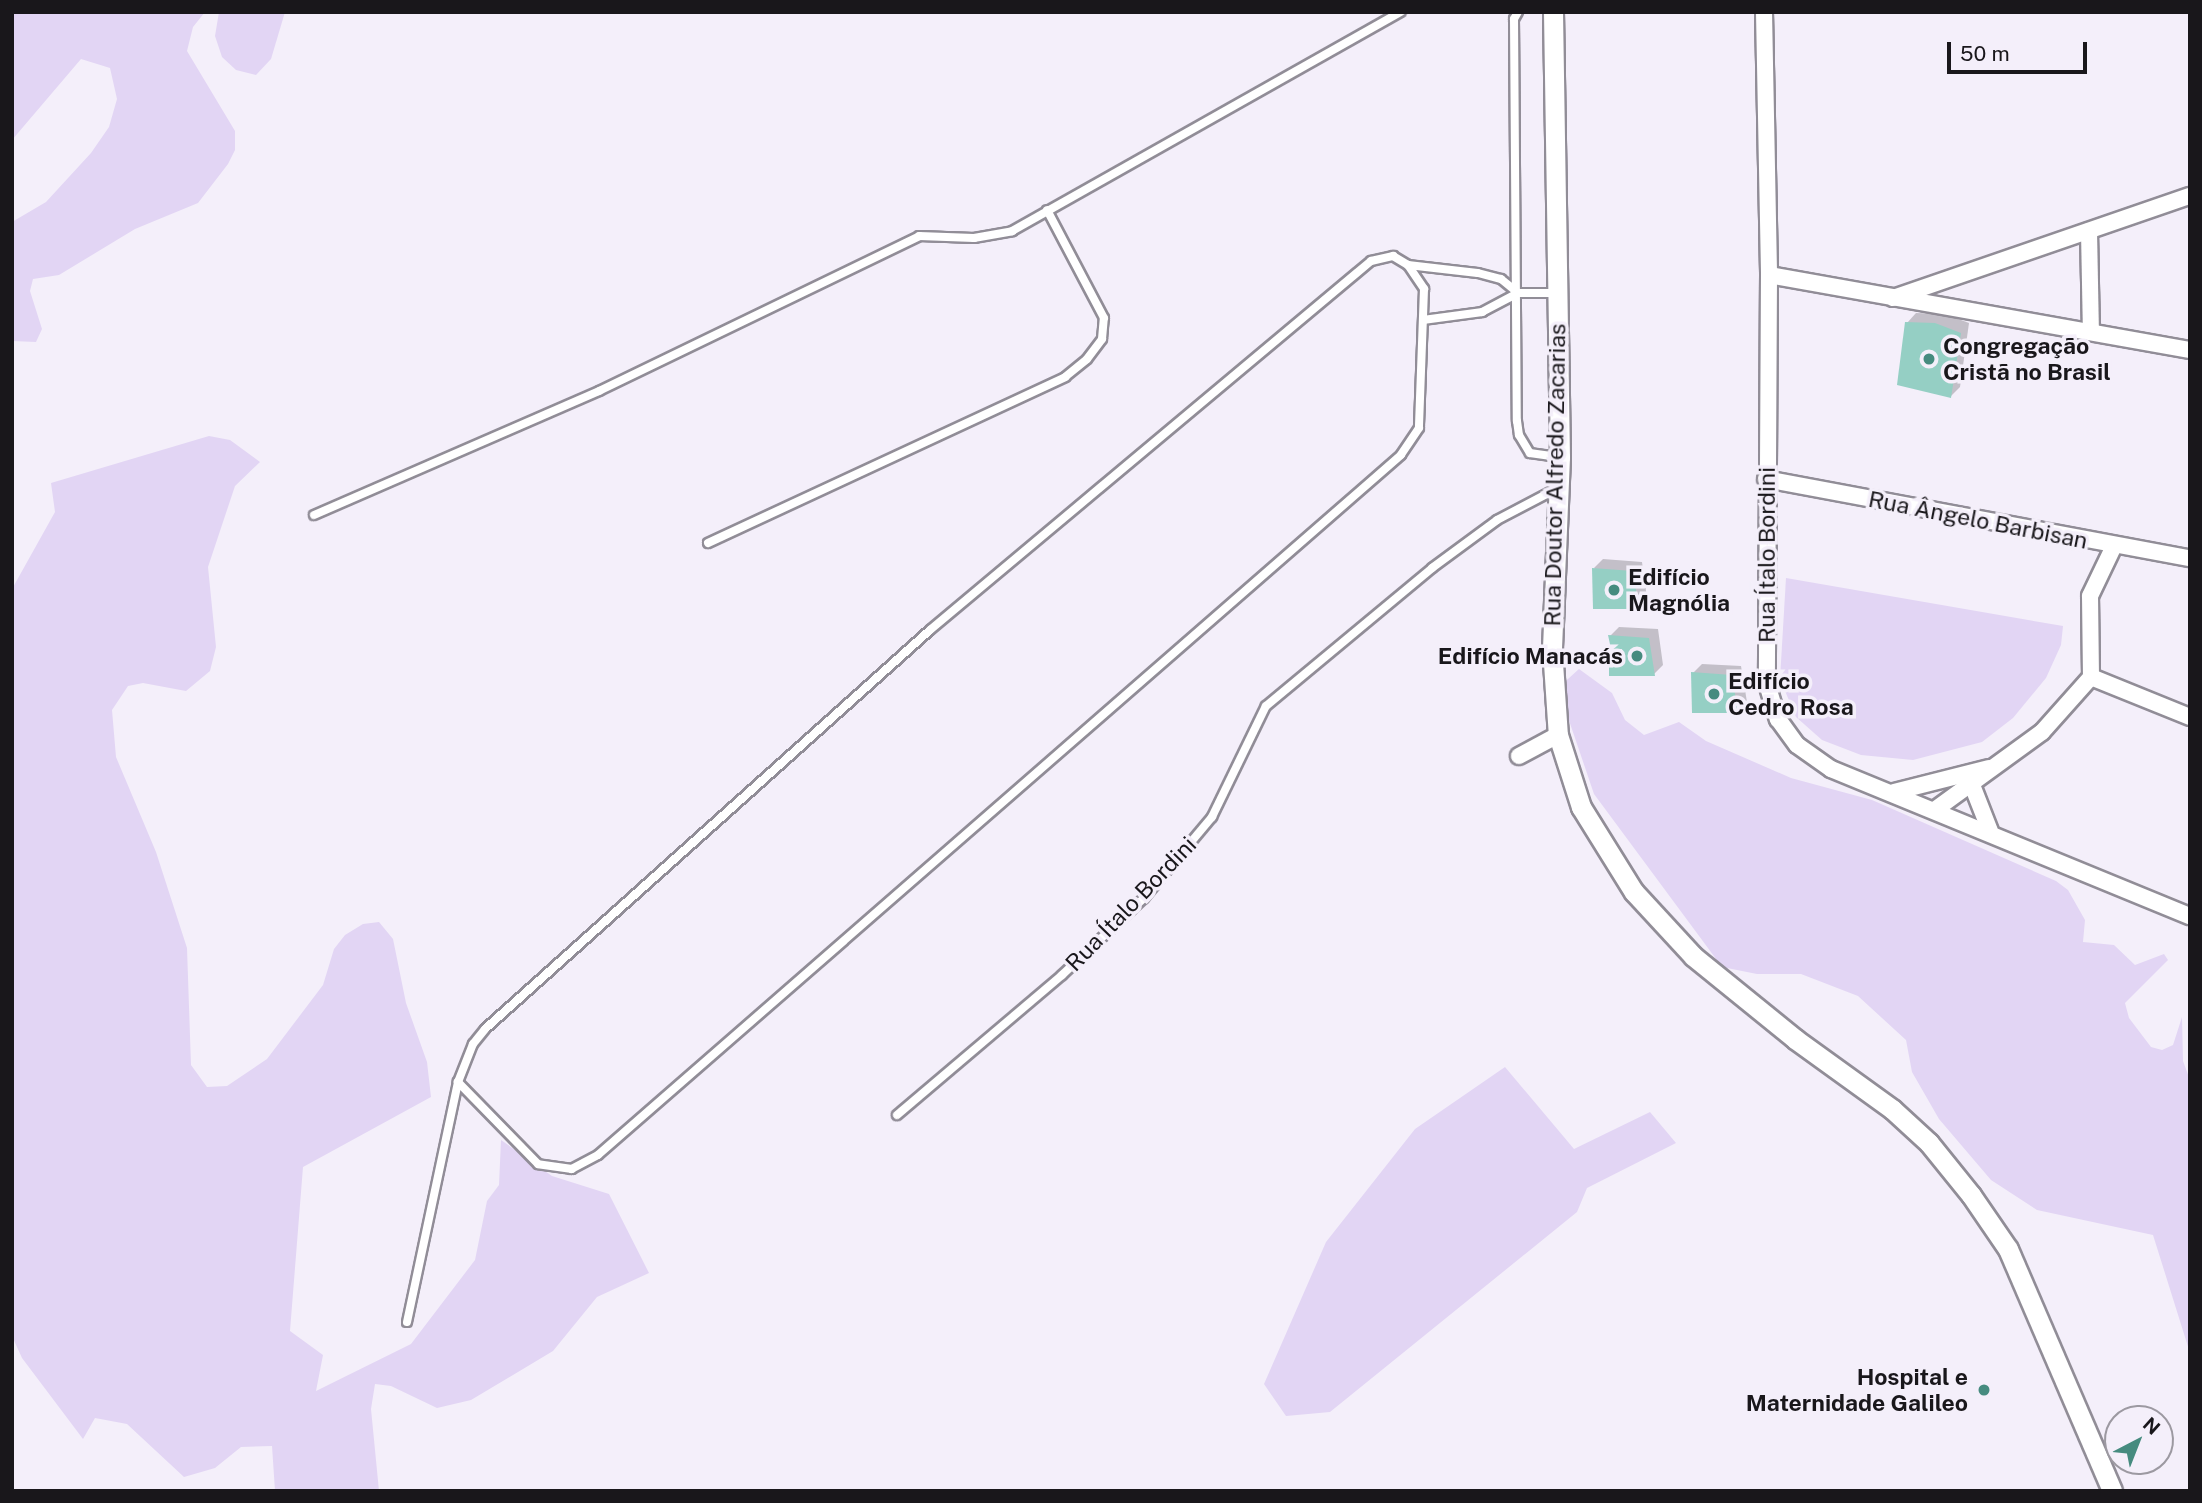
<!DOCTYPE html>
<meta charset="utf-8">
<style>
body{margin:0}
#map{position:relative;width:2202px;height:1503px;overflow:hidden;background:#f4effa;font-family:"Public Sans",sans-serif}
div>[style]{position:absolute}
.green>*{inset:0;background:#e2d5f4}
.shadow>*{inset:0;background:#0003}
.building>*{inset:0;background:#95cfc4}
.roads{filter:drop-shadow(2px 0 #918d97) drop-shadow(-2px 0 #918d97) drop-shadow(0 2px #918d97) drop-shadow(0 -2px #918d97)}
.service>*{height:8px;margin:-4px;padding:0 4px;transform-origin:4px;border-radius:4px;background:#fff}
.minor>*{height:16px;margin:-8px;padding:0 8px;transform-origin:8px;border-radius:8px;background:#fff}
.tertiary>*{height:19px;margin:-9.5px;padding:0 9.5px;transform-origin:9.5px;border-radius:9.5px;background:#fff}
.dots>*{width:19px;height:19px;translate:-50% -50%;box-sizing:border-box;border:4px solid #f4effa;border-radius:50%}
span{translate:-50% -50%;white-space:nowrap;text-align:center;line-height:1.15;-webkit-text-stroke:7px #f4effa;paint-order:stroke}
.poi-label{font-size:23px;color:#19171b;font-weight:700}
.left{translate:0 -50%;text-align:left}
.right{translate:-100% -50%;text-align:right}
.street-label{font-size:23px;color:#19171b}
.frame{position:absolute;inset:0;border:14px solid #19171b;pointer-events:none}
.north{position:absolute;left:2104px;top:1405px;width:70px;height:70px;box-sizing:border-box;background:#f4effa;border:2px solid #9c99a1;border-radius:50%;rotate:42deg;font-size:19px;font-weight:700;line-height:28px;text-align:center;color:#19171b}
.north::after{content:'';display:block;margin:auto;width:24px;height:32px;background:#468b7f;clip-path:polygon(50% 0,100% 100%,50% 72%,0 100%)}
.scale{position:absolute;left:1947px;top:42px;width:140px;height:32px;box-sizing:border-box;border:4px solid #19171b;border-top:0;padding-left:9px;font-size:21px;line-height:24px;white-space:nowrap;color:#19171b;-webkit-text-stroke:5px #f4effa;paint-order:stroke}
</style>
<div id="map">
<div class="green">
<i style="clip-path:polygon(12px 12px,205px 12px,193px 27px,187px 51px,235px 131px,235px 150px,228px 164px,198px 203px,135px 229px,59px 275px,33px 279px,30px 291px,42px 329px,36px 342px,12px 341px,12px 222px,46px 202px,91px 153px,109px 127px,117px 99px,110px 68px,81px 59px,12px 140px)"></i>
<i style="clip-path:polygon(219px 12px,285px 12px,271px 59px,256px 75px,236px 70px,222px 57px,215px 36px)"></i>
<i style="clip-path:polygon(209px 436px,230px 440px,260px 462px,235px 486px,208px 567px,216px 647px,210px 671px,186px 691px,143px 683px,128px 686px,112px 710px,116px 757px,156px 852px,187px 948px,191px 1065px,207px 1087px,227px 1086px,267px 1059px,323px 985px,334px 949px,345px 935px,363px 924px,379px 922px,393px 939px,406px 1003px,427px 1062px,431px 1097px,303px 1167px,290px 1331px,323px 1355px,316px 1391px,411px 1344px,475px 1260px,487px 1201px,499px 1185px,501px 1140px,552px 1176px,609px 1194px,649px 1273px,597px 1297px,553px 1351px,471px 1400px,437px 1408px,391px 1386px,375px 1384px,371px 1409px,379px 1491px,275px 1491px,272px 1446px,241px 1447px,215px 1468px,184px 1477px,127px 1424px,95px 1418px,83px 1439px,22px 1358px,12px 1336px,12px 589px,55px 512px,51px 483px)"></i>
<i style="clip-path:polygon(1786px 578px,2063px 626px,2061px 645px,2046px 678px,2013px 718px,1982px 742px,1913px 760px,1861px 755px,1822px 740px,1796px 717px,1780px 679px)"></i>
<i style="clip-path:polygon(1579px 669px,1612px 693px,1625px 720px,1644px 735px,1679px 722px,1706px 741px,1791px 778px,1872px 800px,2056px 881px,2068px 890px,2085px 920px,2083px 942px,2114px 945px,2135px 965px,2164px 954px,2168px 960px,2125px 1003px,2129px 1018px,2151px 1047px,2162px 1050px,2173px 1045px,2182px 1017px,2183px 1061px,2190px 1080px,2190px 1353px,2153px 1235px,2037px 1210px,1991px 1180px,1939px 1119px,1912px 1072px,1906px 1040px,1858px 996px,1801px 974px,1757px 974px,1722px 967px,1594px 794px,1558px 688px)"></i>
<i style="clip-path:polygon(1505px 1067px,1574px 1149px,1650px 1112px,1676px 1143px,1587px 1188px,1577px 1212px,1330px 1412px,1286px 1416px,1264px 1384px,1326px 1242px,1415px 1129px)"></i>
</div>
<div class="shadow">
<i style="clip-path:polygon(1916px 313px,1945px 314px,1969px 323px,1960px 387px,1951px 396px,1907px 323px)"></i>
<i style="clip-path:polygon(1603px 559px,1642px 562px,1647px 598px,1638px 607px,1594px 568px)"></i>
<i style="clip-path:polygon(1619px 627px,1658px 629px,1663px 665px,1654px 674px,1611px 665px,1624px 656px,1623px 648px,1610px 636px)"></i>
<i style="clip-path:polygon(1702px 664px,1741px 666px,1747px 702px,1737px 711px,1693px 673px)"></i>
</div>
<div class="building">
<i style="clip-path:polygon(1905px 322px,1935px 323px,1961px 333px,1951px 398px,1897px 385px)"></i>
<i style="clip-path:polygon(1592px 568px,1633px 571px,1639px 609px,1593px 609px)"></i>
<i style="clip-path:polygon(1608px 635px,1649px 638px,1655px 676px,1609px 676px,1609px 665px,1623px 663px,1622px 649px,1611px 649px)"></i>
<i style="clip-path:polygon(1691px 672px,1732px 675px,1738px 713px,1692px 713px)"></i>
</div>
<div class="roads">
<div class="service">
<i style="left:1518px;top:12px;width:8px;rotate:120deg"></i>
<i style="left:1514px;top:19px;width:402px;rotate:89.6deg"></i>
<i style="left:1517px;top:421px;width:14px;rotate:82deg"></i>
<i style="left:1519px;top:435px;width:21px;rotate:59deg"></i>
<i style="left:1530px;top:453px;width:30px;rotate:8deg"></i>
<i style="left:1408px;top:265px;width:70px;rotate:6.5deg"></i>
<i style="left:1478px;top:273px;width:24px;rotate:15deg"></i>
<i style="left:1501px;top:279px;width:22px;rotate:39deg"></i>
<i style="left:1423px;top:320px;width:60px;rotate:-7.7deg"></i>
<i style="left:1482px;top:312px;width:41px;rotate:-27.8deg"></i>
<i style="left:1518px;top:293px;width:39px"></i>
<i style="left:314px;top:515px;width:311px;rotate:-23.5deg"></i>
<i style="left:599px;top:391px;width:356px;rotate:-25.8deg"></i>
<i style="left:919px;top:236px;width:55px;rotate:2.1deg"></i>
<i style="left:974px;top:238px;width:39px;rotate:-10deg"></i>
<i style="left:1012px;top:231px;width:446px;rotate:-29.4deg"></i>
<i style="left:708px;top:543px;width:394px;rotate:-24.9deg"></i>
<i style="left:1065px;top:377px;width:28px;rotate:-39deg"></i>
<i style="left:1087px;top:359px;width:25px;rotate:-53deg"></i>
<i style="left:1102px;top:339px;width:21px;rotate:-85deg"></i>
<i style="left:1104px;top:318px;width:122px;rotate:-117.8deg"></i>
<i style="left:897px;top:1115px;width:216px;rotate:-40.3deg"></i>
<i style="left:1062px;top:975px;width:112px;rotate:-43.2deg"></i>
<i style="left:1144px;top:898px;width:106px;rotate:-50deg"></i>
<i style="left:1212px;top:817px;width:123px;rotate:-64.1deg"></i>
<i style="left:1266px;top:706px;width:216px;rotate:-39.7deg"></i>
<i style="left:1432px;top:568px;width:81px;rotate:-36.4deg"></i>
<i style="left:1497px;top:520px;width:67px;rotate:-27.7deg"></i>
<i style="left:407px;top:1322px;width:245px;rotate:-78deg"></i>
<i style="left:458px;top:1082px;width:41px;rotate:-68.5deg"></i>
<i style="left:473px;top:1044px;width:19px;rotate:-51deg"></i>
<i style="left:485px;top:1029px;width:598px;rotate:-41.88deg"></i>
<i style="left:930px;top:630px;width:575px;rotate:-39.92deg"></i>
<i style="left:1371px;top:261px;width:23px;rotate:-13deg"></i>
<i style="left:1393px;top:256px;width:17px;rotate:31deg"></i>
<i style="left:1408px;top:265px;width:29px;rotate:56deg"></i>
<i style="left:1424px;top:289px;width:139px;rotate:92.1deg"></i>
<i style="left:1419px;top:428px;width:32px;rotate:124deg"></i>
<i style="left:1401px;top:455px;width:1065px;rotate:138.92deg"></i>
<i style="left:598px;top:1155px;width:30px;rotate:152deg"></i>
<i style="left:572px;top:1169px;width:34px;rotate:-172deg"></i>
<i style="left:538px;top:1164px;width:115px;rotate:-134.3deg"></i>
</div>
<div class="minor">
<i style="left:1764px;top:12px;width:263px;rotate:88.9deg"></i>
<i style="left:1769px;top:275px;width:409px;rotate:90.3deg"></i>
<i style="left:1767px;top:684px;width:37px;rotate:73deg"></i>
<i style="left:1778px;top:719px;width:32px;rotate:54deg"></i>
<i style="left:1797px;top:745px;width:42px;rotate:35.2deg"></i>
<i style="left:1831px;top:769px;width:388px;rotate:22.3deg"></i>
<i style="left:2089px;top:231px;width:101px;rotate:88.9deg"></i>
<i style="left:1769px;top:275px;width:428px;rotate:10.1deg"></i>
<i style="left:1893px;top:298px;width:314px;rotate:-19deg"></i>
<i style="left:1766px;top:479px;width:431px;rotate:10.6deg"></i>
<i style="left:2091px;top:677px;width:107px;rotate:22deg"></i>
<i style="left:1519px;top:756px;width:44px;rotate:-28.3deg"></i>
<i style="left:1972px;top:785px;width:49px;rotate:68.6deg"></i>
<i style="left:1894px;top:792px;width:98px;rotate:-14.2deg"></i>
<i style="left:1936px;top:809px;width:131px;rotate:-36deg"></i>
<i style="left:2042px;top:732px;width:74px;rotate:-48.3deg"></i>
<i style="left:2091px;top:677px;width:81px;rotate:-90.7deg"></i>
<i style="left:2090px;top:596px;width:55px;rotate:-64.4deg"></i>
</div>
<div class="tertiary">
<i style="left:1553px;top:12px;width:445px;rotate:89.1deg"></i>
<i style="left:1560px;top:457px;width:191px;rotate:92.4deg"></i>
<i style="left:1552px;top:648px;width:87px;rotate:86.1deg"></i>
<i style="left:1558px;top:735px;width:76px;rotate:72.3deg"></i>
<i style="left:1581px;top:807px;width:100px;rotate:58.1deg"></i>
<i style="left:1634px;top:892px;width:87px;rotate:47.3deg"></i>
<i style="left:1693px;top:956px;width:132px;rotate:39.1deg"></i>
<i style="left:1795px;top:1039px;width:120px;rotate:35.8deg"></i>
<i style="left:1892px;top:1109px;width:50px;rotate:42.6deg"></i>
<i style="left:1929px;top:1143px;width:67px;rotate:51.1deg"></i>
<i style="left:1971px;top:1195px;width:65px;rotate:55.6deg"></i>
<i style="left:2008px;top:1249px;width:263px;rotate:66.7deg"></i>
</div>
</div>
<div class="dots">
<i style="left:1929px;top:359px;background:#468b7f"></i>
<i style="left:1614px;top:590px;background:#468b7f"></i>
<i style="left:1637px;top:656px;background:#468b7f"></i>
<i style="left:1714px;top:694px;background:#468b7f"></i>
<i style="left:1984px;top:1390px;background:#468b7f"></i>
</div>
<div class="poi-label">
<span class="left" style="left:1943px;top:359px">Congregação<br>Cristã no Brasil</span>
<span class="left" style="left:1628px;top:590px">Edifício<br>Magnólia</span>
<span class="right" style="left:1623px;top:656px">Edifício Manacás</span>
<span class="left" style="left:1728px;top:694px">Edifício<br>Cedro Rosa</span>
<span class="right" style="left:1968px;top:1390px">Hospital e<br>Maternidade Galileo</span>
</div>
<div class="street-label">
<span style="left:1555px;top:475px;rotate:-89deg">Rua Doutor Alfredo Zacarias</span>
<span style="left:1978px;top:520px;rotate:11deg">Rua Ângelo Barbisan</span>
<span style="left:1767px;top:555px;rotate:-90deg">Rua Ítalo Bordini</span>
<span style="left:1131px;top:904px;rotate:-46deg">Rua Ítalo Bordini</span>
</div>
<div class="frame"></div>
<div class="north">N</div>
<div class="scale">50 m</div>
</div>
